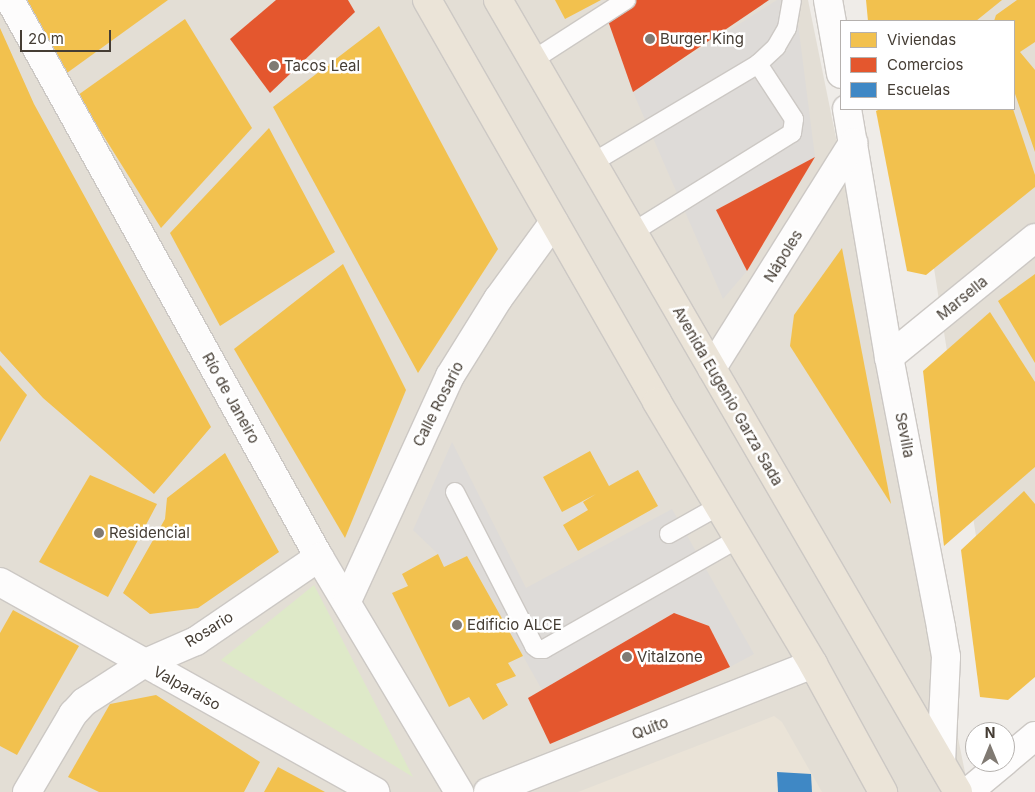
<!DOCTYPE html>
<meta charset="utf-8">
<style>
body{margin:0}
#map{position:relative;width:1035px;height:792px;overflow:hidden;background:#efece8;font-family:Inter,sans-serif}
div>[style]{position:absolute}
.residential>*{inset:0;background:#e3ded5}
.education>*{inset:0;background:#eae3d7}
.green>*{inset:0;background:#dee9c8}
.parking>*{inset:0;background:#dedbd8}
.homes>*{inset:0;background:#f2c14e}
.shops>*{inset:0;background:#e4572e}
.schools>*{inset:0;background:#3f88c5}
.roads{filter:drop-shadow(1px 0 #ccc8c4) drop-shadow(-1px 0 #ccc8c4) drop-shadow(0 1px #ccc8c4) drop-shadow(0 -1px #ccc8c4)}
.lane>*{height:18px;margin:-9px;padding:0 9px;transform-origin:9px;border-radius:9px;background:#fdfcfc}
.street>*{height:28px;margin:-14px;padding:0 14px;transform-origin:14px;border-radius:14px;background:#fdfcfc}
.highway>*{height:28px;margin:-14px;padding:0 14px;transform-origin:14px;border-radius:14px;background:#ebe4d8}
.dots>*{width:14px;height:14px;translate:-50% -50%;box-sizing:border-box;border:2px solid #fff;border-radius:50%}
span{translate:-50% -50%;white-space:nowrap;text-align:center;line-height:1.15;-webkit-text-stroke:5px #fff;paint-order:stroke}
.poi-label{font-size:15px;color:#453d34}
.left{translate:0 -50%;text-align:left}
.street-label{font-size:15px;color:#453d34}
.legend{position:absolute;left:840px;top:20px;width:175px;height:90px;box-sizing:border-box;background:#fff;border:1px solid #b5b1ae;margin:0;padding:6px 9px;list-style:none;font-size:15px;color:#453d34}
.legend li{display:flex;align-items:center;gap:10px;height:25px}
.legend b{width:25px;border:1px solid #b5b1ae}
.north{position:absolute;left:965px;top:722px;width:50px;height:50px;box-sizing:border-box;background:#fff;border:1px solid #b5b1ae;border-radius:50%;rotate:0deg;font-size:14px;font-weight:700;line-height:20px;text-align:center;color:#453d34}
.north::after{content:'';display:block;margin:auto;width:18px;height:22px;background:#807a73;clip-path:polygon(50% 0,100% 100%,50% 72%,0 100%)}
.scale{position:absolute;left:20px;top:30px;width:91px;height:22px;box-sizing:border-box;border:2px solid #453d34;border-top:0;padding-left:6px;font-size:15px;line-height:18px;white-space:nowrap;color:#453d34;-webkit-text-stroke:4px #fff;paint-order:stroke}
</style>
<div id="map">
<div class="residential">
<i style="clip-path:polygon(0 0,808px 0,969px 792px,0 792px)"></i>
<i style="clip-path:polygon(892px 0,1035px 0,1035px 668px,995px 657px,909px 109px,1014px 109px,1014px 21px,895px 21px)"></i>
</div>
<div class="education">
<i style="clip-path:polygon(774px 716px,782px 722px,822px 792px,578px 792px)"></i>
</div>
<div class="green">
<i style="clip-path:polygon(314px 585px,413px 777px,221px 660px)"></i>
</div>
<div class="parking">
<i style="clip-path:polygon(777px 0,795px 0,815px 157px,716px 210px,747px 271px,723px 299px,633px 92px)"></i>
<i style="clip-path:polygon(452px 442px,526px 588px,672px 509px,754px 654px,730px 667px,709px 626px,674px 613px,542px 690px,467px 556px,444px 567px,438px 554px,413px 530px)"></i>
</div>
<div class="homes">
<i style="clip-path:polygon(20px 0,168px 0,60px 78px)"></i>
<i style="clip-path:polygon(555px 0,601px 0,565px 19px)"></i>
<i style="clip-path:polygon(866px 0,1002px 0,976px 21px,868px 21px)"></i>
<i style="clip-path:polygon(1017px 0,1035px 0,1035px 42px,1020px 52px,1035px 70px,1035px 152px,1014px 91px,1014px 21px,994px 21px,996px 15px)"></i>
<i style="clip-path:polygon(185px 19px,252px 128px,161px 228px,78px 95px)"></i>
<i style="clip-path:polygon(379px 26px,498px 249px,418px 373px,273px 107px)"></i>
<i style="clip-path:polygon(0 28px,34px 104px,211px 427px,154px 494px,43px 398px,0 351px)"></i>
<i style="clip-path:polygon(880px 109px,1013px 109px,1035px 175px,1035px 187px,926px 275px,907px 271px,876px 111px)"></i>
<i style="clip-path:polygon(269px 128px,335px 252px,220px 326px,170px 233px)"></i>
<i style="clip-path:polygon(842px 248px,891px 504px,790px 346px,794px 315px)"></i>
<i style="clip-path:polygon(343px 264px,406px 390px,345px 538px,234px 349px)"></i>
<i style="clip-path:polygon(1035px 274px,1035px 363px,998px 301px)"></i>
<i style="clip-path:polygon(990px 312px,1035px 382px,1035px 467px,944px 546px,923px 371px)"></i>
<i style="clip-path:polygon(0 365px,27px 395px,0 442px)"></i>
<i style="clip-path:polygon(590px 451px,609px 486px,638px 470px,658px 506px,578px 551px,563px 525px,588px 510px,583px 502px,596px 494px,562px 512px,543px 477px)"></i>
<i style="clip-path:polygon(225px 453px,279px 552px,198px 608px,150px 614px,123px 593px,165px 519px,167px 498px)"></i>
<i style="clip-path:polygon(90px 475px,157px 504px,108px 597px,39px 562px)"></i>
<i style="clip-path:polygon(1024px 491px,1035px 504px,1035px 677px,1008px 700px,980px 697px,961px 550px)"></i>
<i style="clip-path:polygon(438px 554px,444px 567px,467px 556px,523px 656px,508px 663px,516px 676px,496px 684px,508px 705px,483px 720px,469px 697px,449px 707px,392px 593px,408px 586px,402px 574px)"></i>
<i style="clip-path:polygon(13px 610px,79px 646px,17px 755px,0 746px,0 633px)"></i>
<i style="clip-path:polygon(156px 695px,260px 762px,244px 792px,99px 792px,68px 777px,110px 704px)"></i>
<i style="clip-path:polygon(278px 767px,325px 792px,264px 792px)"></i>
</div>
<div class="shops">
<i style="clip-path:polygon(276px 0,348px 0,355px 12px,270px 93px,230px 39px)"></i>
<i style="clip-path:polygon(634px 0,769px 0,633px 92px,606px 15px)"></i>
<i style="clip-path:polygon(815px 157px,747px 271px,716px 210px)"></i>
<i style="clip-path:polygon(674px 613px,709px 626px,730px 667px,550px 744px,528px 698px)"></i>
</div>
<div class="schools">
<i style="clip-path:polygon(777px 772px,811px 774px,812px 792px,778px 792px)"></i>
</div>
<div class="roads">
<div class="lane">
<i style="left:533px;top:60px;width:111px;rotate:-32.8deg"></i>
<i style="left:592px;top:163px;width:193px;rotate:-30.8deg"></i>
<i style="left:758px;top:64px;width:25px;rotate:-43deg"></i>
<i style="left:776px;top:47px;width:22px;rotate:-60deg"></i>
<i style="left:787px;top:28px;width:28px;rotate:-80deg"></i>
<i style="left:633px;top:232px;width:187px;rotate:-31.9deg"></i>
<i style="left:792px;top:133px;width:14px;rotate:-82deg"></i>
<i style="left:794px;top:119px;width:66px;rotate:-123.2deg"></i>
<i style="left:455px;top:492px;width:173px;rotate:62.8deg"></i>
<i style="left:534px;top:646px;width:5px;rotate:37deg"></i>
<i style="left:538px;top:649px;width:6px"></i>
<i style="left:544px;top:649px;width:223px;rotate:-29.6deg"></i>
<i style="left:669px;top:534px;width:57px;rotate:-29.2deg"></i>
</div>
<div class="street">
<i style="left:10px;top:0;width:637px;rotate:60.98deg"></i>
<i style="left:319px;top:557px;width:274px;rotate:59.2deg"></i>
<i style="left:828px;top:0;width:75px;rotate:80deg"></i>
<i style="left:847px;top:109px;width:252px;rotate:80.4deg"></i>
<i style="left:889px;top:357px;width:276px;rotate:79.1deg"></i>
<i style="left:941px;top:628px;width:29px;rotate:80deg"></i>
<i style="left:946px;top:657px;width:105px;rotate:92.7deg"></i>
<i style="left:889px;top:357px;width:188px;rotate:-39.2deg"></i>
<i style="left:712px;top:368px;width:266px;rotate:-57.9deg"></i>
<i style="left:0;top:582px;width:430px;rotate:29.2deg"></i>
<i style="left:347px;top:601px;width:247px;rotate:-65.4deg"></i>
<i style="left:450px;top:376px;width:91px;rotate:-58.1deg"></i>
<i style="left:498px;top:299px;width:95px;rotate:-54deg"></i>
<i style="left:1005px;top:761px;width:39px;rotate:-40deg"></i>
<i style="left:27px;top:792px;width:91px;rotate:-59.5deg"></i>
<i style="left:73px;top:714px;width:16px;rotate:-47deg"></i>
<i style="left:84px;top:702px;width:70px;rotate:-32.8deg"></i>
<i style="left:143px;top:664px;width:58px;rotate:-23.5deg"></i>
<i style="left:196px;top:641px;width:149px;rotate:-34.3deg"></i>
<i style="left:488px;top:792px;width:349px;rotate:-21.5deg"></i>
<i style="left:968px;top:792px;width:47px;rotate:-39.8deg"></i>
</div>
<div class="highway">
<i style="left:427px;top:0;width:463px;rotate:60.2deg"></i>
<i style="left:657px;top:402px;width:305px;rotate:59.2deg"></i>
<i style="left:813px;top:664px;width:146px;rotate:61.3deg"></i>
<i style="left:498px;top:0;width:916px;rotate:59.85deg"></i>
</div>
</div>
<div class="dots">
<i style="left:650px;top:39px;background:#807a73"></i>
<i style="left:274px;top:66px;background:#807a73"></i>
<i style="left:99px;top:533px;background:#807a73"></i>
<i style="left:457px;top:625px;background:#807a73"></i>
<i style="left:627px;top:657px;background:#807a73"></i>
</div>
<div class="poi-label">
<span class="left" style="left:660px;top:39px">Burger King</span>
<span class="left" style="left:284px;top:66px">Tacos Leal</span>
<span class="left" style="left:109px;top:533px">Residencial</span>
<span class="left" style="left:467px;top:625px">Edificio ALCE</span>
<span class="left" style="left:637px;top:657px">Vitalzone</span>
</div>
<div class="street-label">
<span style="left:783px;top:256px;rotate:-58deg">Nápoles</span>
<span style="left:962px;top:298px;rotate:-39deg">Marsella</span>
<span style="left:728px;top:396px;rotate:60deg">Avenida Eugenio Garza Sada</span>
<span style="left:231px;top:398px;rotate:61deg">Río de Janeiro</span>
<span style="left:438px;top:404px;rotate:-63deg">Calle Rosario</span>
<span style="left:905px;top:435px;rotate:79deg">Sevilla</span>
<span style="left:209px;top:629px;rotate:-32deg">Rosario</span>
<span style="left:187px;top:688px;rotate:29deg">Valparaíso</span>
<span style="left:650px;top:728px;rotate:-21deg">Quito</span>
</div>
<ul class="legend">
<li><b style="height:14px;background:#f2c14e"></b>Viviendas</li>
<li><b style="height:14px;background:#e4572e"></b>Comercios</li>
<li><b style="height:14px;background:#3f88c5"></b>Escuelas</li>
</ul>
<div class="north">N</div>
<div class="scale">20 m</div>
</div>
